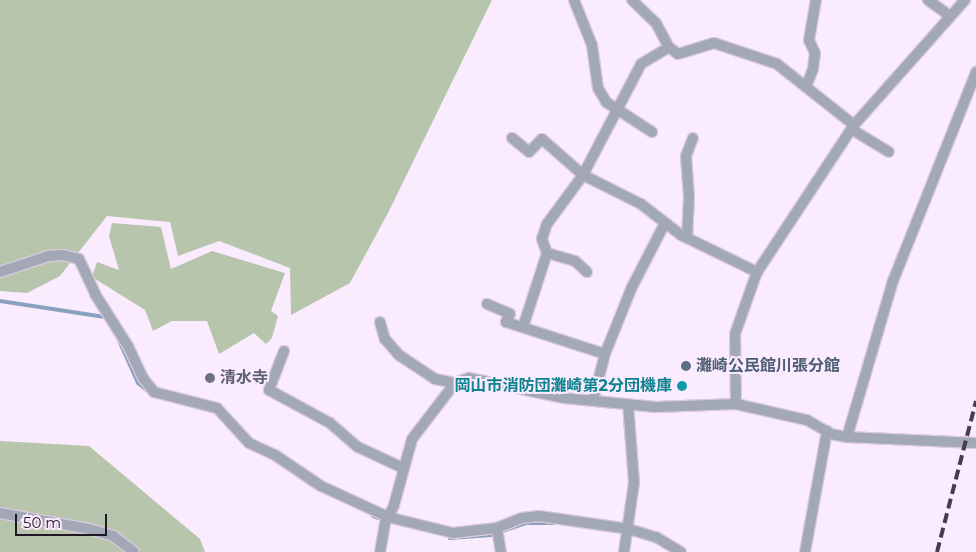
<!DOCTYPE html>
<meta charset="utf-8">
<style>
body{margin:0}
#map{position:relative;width:976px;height:552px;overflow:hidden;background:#fbebfe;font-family:Montserrat,"Noto Sans JP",sans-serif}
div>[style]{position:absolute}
.green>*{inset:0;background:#b7c5ac}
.stream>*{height:4px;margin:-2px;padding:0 2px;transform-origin:2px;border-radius:2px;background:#89a0bf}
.roads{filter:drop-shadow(1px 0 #d8c9db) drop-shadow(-1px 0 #d8c9db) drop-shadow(0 1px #d8c9db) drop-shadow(0 -1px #d8c9db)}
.minor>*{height:10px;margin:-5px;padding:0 5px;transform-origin:5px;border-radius:5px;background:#a3a8b7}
.rail>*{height:4px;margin-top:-2px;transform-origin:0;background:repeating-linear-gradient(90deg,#473c49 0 10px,transparent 0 15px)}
.dots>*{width:14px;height:14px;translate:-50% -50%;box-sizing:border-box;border:2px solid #fbebfe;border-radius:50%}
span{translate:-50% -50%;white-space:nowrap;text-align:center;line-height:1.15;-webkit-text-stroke:4px #fbebfe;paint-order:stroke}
.service-label{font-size:16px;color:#4e5e75;font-weight:700}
.left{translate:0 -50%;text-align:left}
.worship-label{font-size:16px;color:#5b616d;font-weight:700}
.culture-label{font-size:16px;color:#0d838f;font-weight:700}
.right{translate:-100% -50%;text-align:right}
.scale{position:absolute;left:15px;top:514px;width:92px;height:22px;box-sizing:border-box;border:2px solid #211823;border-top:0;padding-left:6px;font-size:15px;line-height:18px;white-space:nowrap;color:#211823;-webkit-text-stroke:4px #fbebfe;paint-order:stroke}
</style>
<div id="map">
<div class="green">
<i style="clip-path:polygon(0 0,492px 0,389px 211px,350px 283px,291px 315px,290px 268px,219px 241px,178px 256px,170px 222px,107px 216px,60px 276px,27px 293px,0 291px)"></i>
<i style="clip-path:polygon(112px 223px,161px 227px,171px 269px,212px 251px,285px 273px,271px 311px,278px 316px,272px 338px,266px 344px,254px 333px,219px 354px,207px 321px,172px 321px,153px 331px,145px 310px,92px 277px,97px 262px,119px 270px,109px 236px)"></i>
<i style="clip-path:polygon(0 441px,89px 446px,200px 539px,205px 552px,0 552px)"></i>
</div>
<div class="stream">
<i style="left:0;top:301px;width:106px;rotate:8.7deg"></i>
<i style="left:118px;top:338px;width:49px;rotate:66deg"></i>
<i style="left:138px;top:383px;width:19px;rotate:39deg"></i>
<i style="left:280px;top:463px;width:38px;rotate:35deg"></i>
<i style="left:373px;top:516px;width:9px;rotate:21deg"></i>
<i style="left:450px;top:538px;width:41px;rotate:-4.2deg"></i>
<i style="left:491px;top:535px;width:36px;rotate:-19deg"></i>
<i style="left:525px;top:523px;width:30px"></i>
</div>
<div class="roads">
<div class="minor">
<i style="left:574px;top:0;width:48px;rotate:68.2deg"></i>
<i style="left:592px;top:45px;width:43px;rotate:82.1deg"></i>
<i style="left:598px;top:88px;width:16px;rotate:60deg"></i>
<i style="left:606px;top:102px;width:55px;rotate:33.1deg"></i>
<i style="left:632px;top:0;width:33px;rotate:44deg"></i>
<i style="left:656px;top:23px;width:27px;rotate:62deg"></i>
<i style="left:669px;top:47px;width:11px;rotate:38deg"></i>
<i style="left:678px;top:54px;width:38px;rotate:-17deg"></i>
<i style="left:714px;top:43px;width:66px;rotate:18.4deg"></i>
<i style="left:777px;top:64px;width:98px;rotate:38.4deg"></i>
<i style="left:928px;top:0;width:27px;rotate:36deg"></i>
<i style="left:806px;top:87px;width:19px;rotate:-69deg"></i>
<i style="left:813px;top:69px;width:16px;rotate:-83deg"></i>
<i style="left:815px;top:53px;width:14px;rotate:-115deg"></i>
<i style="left:809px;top:40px;width:41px;rotate:-80.1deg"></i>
<i style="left:851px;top:129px;width:44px;rotate:31.2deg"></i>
<i style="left:512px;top:138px;width:22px;rotate:39deg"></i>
<i style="left:529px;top:152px;width:18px;rotate:-45deg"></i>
<i style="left:542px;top:139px;width:55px;rotate:41.3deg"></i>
<i style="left:583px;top:175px;width:65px;rotate:26.6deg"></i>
<i style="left:641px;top:204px;width:51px;rotate:37.8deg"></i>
<i style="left:681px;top:235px;width:85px;rotate:26deg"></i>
<i style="left:687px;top:238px;width:41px;rotate:-87.2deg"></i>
<i style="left:689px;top:197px;width:41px;rotate:-94.2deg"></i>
<i style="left:686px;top:156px;width:19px;rotate:-69deg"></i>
<i style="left:0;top:272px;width:51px;rotate:-18.4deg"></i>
<i style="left:48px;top:256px;width:15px;rotate:-4deg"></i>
<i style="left:63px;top:255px;width:16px;rotate:14deg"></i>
<i style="left:79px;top:259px;width:38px;rotate:65deg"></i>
<i style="left:95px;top:294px;width:62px;rotate:57.6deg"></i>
<i style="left:128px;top:346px;width:35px;rotate:65deg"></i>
<i style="left:143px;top:378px;width:18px;rotate:52deg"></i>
<i style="left:154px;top:392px;width:65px;rotate:14.3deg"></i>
<i style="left:217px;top:408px;width:47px;rotate:47.6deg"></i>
<i style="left:249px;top:443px;width:29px;rotate:25deg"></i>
<i style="left:275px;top:455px;width:55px;rotate:34deg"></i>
<i style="left:321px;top:486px;width:74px;rotate:24.8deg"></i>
<i style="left:388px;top:517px;width:67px;rotate:13.8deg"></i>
<i style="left:453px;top:533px;width:44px;rotate:-6.5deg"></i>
<i style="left:497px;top:528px;width:27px;rotate:-22deg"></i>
<i style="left:522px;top:518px;width:17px;rotate:-7deg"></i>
<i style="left:539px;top:516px;width:91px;rotate:8.2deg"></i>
<i style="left:629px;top:529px;width:28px;rotate:17deg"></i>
<i style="left:656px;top:537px;width:29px;rotate:31deg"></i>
<i style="left:587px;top:272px;width:16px;rotate:-137deg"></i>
<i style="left:575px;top:261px;width:29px;rotate:-164deg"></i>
<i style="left:547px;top:253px;width:15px;rotate:-110deg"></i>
<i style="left:542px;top:239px;width:16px;rotate:-72deg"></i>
<i style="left:547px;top:224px;width:61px;rotate:-53.7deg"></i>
<i style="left:583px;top:175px;width:125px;rotate:-62.4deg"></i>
<i style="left:641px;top:64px;width:33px;rotate:-31deg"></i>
<i style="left:487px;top:304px;width:25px;rotate:23deg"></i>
<i style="left:510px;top:314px;width:9px;rotate:117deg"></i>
<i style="left:506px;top:322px;width:104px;rotate:17.9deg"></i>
<i style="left:380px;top:322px;width:18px;rotate:74deg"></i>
<i style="left:385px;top:339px;width:21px;rotate:49deg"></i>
<i style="left:399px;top:355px;width:43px;rotate:33.7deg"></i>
<i style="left:435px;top:379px;width:20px;rotate:11deg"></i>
<i style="left:523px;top:327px;width:78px;rotate:-72deg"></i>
<i style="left:284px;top:351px;width:42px;rotate:111deg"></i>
<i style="left:269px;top:390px;width:69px;rotate:28.4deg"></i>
<i style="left:330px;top:423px;width:37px;rotate:41deg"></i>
<i style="left:358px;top:447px;width:50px;rotate:25deg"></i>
<i style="left:593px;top:400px;width:48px;rotate:-75.4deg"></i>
<i style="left:605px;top:354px;width:72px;rotate:-68.1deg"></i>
<i style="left:632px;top:287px;width:72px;rotate:-62.7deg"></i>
<i style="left:736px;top:404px;width:70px;rotate:-90.8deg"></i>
<i style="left:735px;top:334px;width:66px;rotate:-70.5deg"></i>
<i style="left:757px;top:272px;width:176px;rotate:-56.6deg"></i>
<i style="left:854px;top:125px;width:167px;rotate:-48.4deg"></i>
<i style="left:847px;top:437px;width:163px;rotate:-73.6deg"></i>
<i style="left:893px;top:281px;width:225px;rotate:-68.3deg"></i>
<i style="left:0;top:513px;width:90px;rotate:10.2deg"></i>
<i style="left:89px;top:529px;width:25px;rotate:16deg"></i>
<i style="left:113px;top:536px;width:26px;rotate:37deg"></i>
<i style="left:497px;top:528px;width:24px;rotate:81deg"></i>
<i style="left:380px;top:552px;width:29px;rotate:-80deg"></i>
<i style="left:385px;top:523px;width:20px;rotate:-63deg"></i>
<i style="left:394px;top:505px;width:68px;rotate:-74.7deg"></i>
<i style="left:412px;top:439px;width:71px;rotate:-52.5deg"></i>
<i style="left:455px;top:383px;width:15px;rotate:-20deg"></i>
<i style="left:469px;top:378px;width:97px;rotate:11.9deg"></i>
<i style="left:564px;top:398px;width:92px;rotate:5.6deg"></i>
<i style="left:656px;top:407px;width:80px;rotate:-2.1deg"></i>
<i style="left:736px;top:404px;width:73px;rotate:12.7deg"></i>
<i style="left:807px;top:420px;width:28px;rotate:30deg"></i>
<i style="left:831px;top:434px;width:16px;rotate:11deg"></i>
<i style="left:847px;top:437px;width:129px;rotate:2.7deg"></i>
<i style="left:624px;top:552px;width:70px;rotate:-81.8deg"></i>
<i style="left:634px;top:483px;width:79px;rotate:-94.3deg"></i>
<i style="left:805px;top:552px;width:123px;rotate:-79.7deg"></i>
</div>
</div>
<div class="rail">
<i style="left:937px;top:552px;width:156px;rotate:-75.5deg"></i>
</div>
<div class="dots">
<i style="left:686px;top:366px;background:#5c6f8a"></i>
<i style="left:210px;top:378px;background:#6b7280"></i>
<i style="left:682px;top:386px;background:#0f9aa8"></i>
</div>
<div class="service-label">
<span class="left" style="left:696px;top:366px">灘崎公民館川張分館</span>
</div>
<div class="worship-label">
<span class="left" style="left:220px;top:378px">清水寺</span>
</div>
<div class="culture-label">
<span class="right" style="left:672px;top:386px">岡山市消防団灘崎第2分団機庫</span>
</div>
<div class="scale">50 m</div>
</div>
